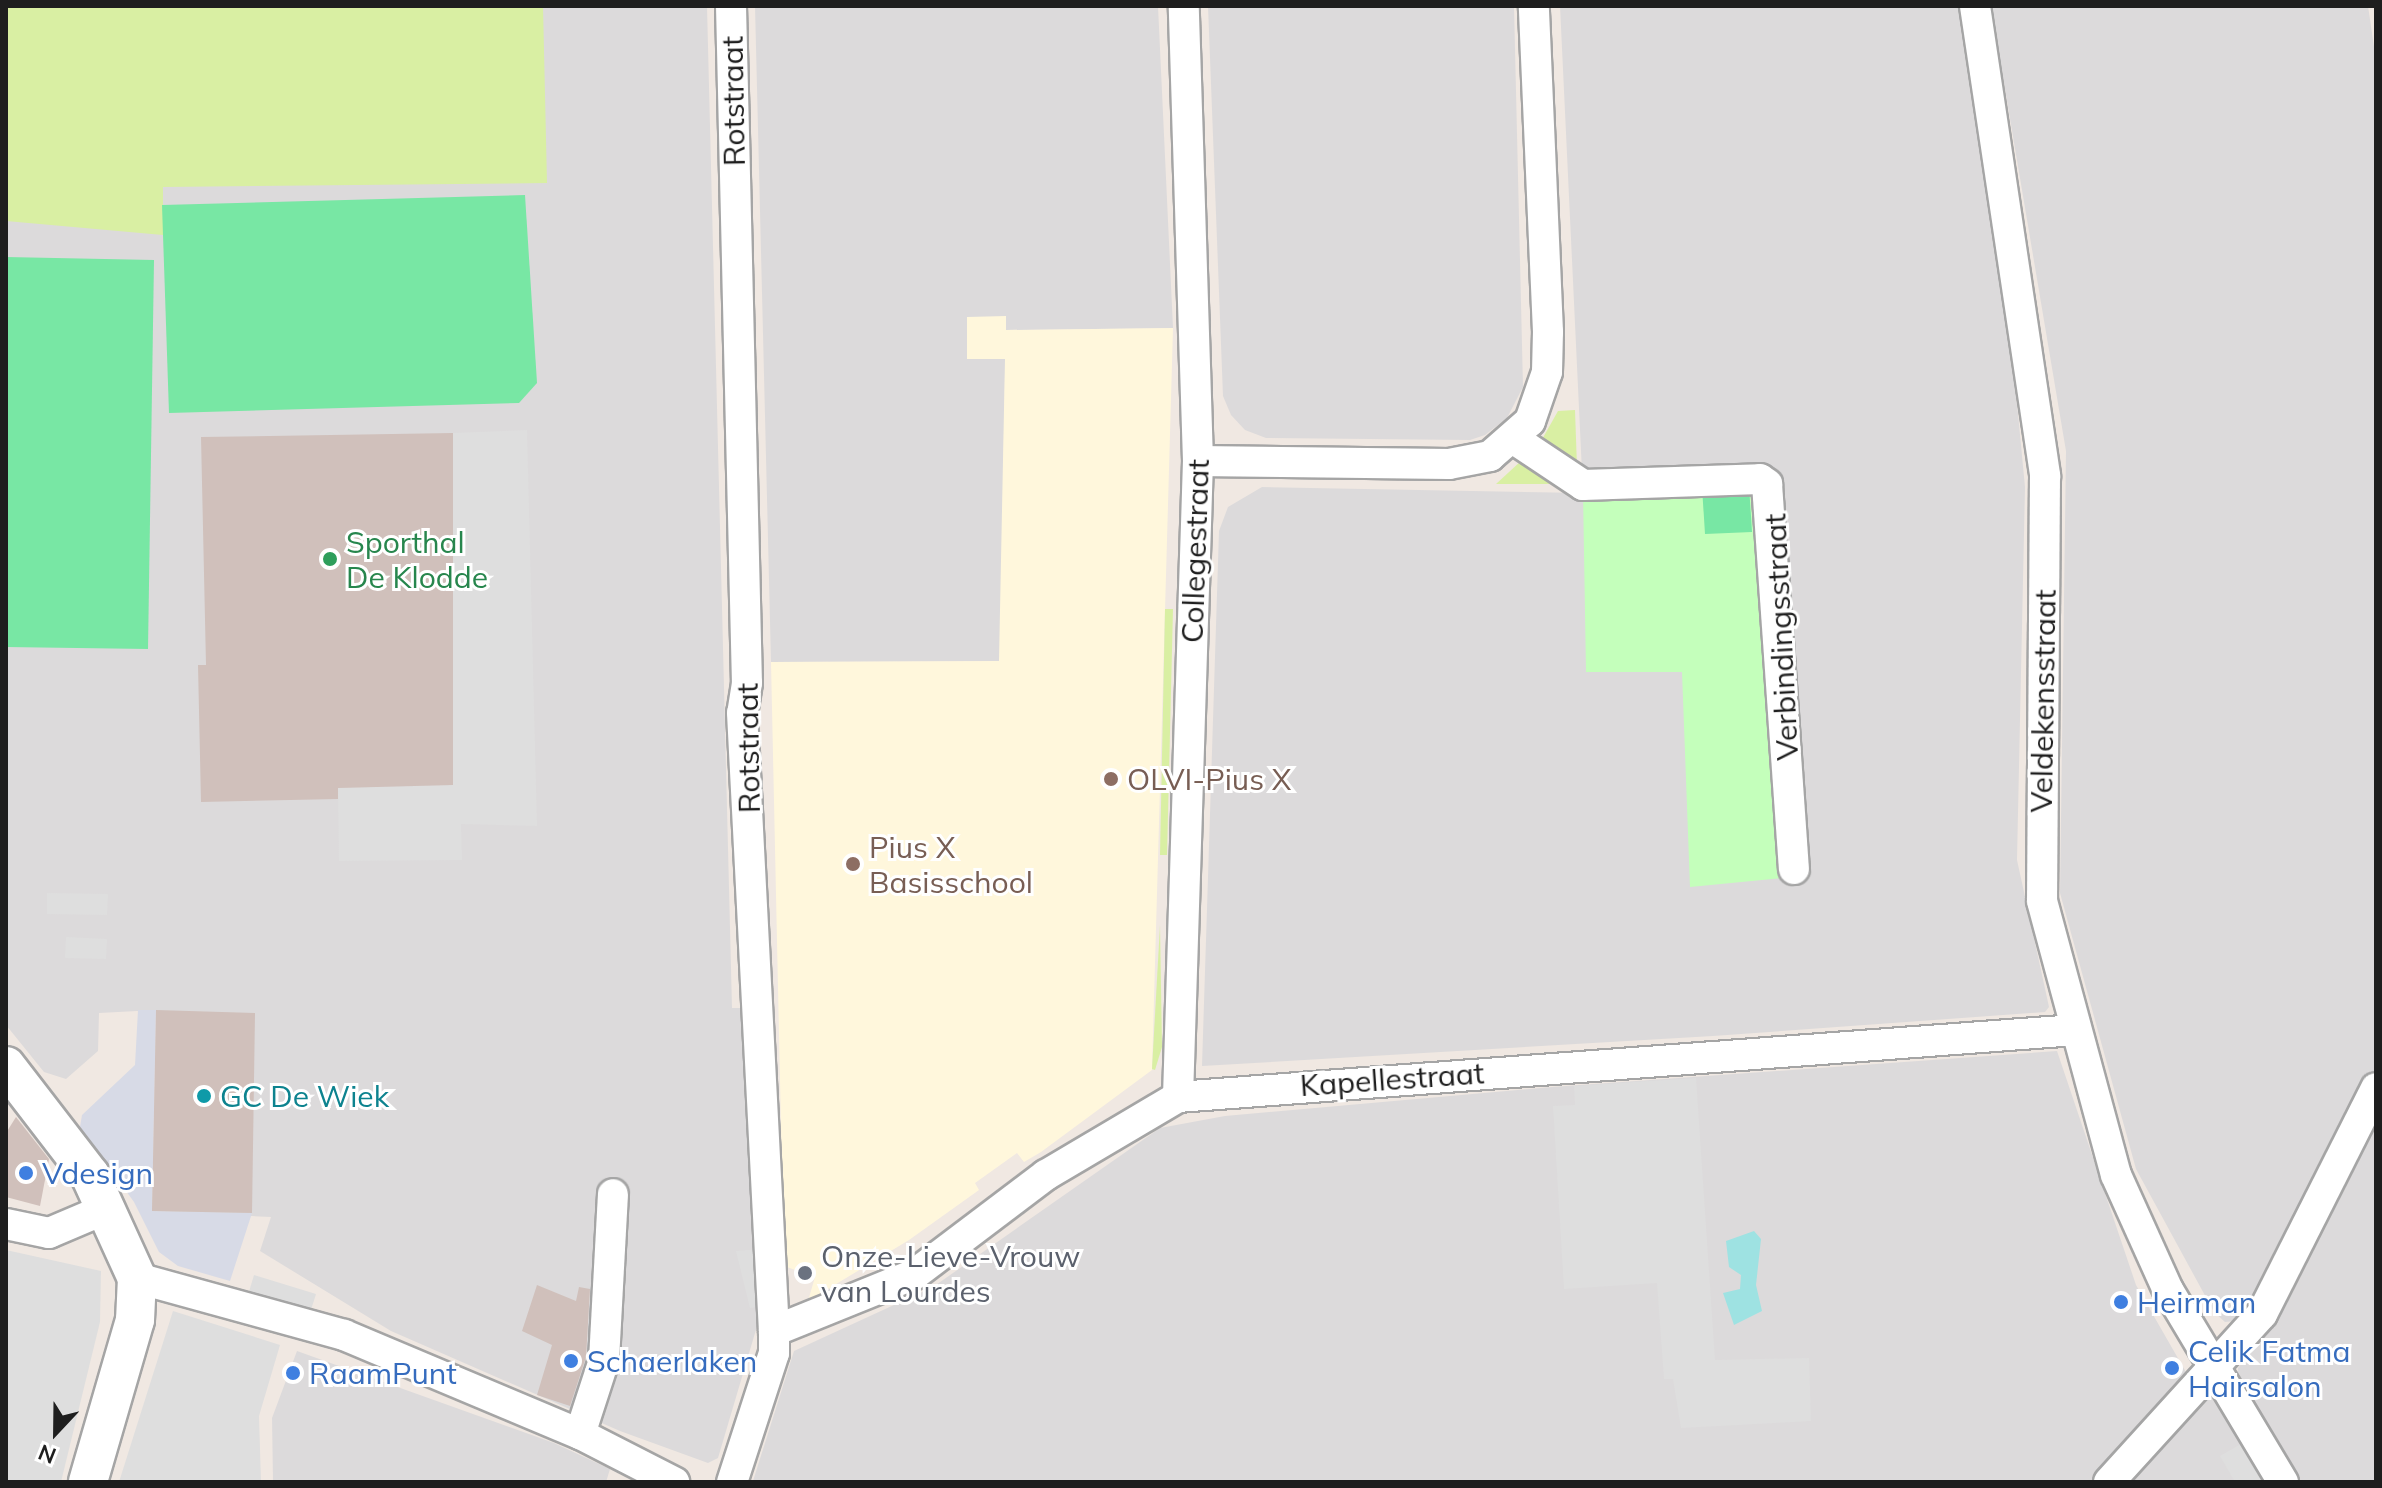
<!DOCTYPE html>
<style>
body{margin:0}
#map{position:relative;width:2382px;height:1488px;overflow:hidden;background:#f0e8e2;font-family:Mulish,sans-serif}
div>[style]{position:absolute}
.residential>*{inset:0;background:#dcdadb}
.education>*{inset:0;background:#fff7dc}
.grass>*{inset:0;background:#d9efa3}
.park>*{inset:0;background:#c4ffbb}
.pitch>*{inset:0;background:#78e7a4}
.parking>*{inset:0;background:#dedede}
.plaza>*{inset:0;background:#d7dae6}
.water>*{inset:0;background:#9ee2e2}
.building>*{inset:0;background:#d0c0bb}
.roads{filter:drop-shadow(2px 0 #a5a5a5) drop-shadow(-2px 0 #a5a5a5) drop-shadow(0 2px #a5a5a5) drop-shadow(0 -2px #a5a5a5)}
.minor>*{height:30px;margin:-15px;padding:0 15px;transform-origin:15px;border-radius:15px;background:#fff}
.tertiary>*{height:38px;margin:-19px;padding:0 19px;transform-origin:19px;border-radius:19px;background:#fff}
.dots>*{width:22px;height:22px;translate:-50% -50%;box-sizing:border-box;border:4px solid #fff;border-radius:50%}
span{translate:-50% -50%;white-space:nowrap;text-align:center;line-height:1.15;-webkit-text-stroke:6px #fff;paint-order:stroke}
.street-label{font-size:30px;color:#1e1e1e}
.leisure-label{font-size:30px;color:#27864d}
.left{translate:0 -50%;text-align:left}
.education-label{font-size:30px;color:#785e54}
.culture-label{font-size:30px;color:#0d838f}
.shop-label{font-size:30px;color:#366cbe}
.worship-label{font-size:30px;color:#5b616d}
.frame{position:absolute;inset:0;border:8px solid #1e1e1e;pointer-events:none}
.north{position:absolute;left:16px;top:1392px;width:80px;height:80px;-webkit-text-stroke:6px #fff;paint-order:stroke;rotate:202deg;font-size:22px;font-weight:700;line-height:32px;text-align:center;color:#1e1e1e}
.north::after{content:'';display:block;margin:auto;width:28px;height:36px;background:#1e1e1e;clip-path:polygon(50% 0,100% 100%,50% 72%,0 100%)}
</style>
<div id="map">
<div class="residential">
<i style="clip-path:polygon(6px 6px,707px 6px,732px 1008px,757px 1008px,763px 1306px,718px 1458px,708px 1463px,620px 1431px,391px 1331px,260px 1251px,271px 1217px,152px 1211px,156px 1010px,99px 1013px,98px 1051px,66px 1079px,44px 1072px,6px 1025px)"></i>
<i style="clip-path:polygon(755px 6px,1158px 6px,1173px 328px,1006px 330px,1006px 316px,1000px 661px,771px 662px)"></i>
<i style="clip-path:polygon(1208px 6px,1514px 6px,1523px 387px,1507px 418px,1485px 435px,1470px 440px,1266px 438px,1245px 430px,1231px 415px,1223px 396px)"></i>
<i style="clip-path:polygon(1560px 6px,1958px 6px,2012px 351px,2025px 487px,2017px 860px,2049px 1007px,2045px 1012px,1713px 1036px,1202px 1066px,1219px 531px,1228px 507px,1262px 487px,1583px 493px)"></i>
<i style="clip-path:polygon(1991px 6px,2368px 6px,2376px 60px,2376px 1068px,2265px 1284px,2234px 1321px,2225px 1322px,2214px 1312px,2136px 1169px,2060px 893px,2066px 451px)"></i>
<i style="clip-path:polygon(2057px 1051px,2136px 1285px,2187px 1374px,2097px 1482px,753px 1481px,794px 1351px,933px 1287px,1160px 1128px,1225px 1116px,1552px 1087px)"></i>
<i style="clip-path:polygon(2376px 1116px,2376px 1482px,2298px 1482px,2237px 1379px,2238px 1368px,2284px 1309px)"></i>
<i style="clip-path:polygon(297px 1351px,554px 1443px,610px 1469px,606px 1482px,273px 1482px,272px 1418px)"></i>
<i style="clip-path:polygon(2214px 1393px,2272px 1482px,2122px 1482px,2192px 1408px)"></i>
</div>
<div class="education">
<i style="clip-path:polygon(1006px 316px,1006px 330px,1173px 328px,1152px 1070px,1041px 1152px,1024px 1162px,1017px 1153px,975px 1183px,979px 1190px,909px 1240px,808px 1301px,815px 1277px,784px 1266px,771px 662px,999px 661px,1005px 359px,967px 359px,967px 317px)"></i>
</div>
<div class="grass">
<i style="clip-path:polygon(6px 6px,543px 6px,547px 183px,163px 187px,163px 235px,6px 221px)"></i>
<i style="clip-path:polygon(1575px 410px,1577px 467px,1540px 443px,1558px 411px)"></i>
<i style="clip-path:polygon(1521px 461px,1556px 484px,1496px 484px)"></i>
<i style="clip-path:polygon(1165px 609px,1173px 609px,1167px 855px,1160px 855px)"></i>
<i style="clip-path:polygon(1160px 925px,1162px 1047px,1155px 1070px,1152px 1069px)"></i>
</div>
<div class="park">
<i style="clip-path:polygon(1751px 482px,1762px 494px,1782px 878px,1690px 887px,1682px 672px,1586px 672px,1583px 493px)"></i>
</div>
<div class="pitch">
<i style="clip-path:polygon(525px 195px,537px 383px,519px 403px,169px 413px,162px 205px)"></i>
<i style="clip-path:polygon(6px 257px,154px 260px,148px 649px,6px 647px)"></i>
<i style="clip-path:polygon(1749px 485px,1752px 532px,1705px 534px,1702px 487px)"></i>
</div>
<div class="parking">
<i style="clip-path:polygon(527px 430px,537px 826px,461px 824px,462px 860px,339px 861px,338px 788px,453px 785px,453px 433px)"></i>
<i style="clip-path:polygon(47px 893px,108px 894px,107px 915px,47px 914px)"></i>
<i style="clip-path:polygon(66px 937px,107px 939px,106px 959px,65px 958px)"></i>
<i style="clip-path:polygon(1696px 1078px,1715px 1360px,1809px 1358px,1811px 1421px,1681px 1428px,1673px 1379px,1664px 1379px,1657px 1283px,1564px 1289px,1553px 1106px,1575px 1105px,1574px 1086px)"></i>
<i style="clip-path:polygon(760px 1249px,763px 1306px,750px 1308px,736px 1251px)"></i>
<i style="clip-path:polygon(6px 1250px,101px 1271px,100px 1322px,61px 1482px,6px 1482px)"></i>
<i style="clip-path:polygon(254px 1275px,316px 1294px,310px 1313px,248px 1295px)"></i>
<i style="clip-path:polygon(173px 1311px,280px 1345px,259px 1416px,261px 1482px,119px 1482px)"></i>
<i style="clip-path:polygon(2248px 1440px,2272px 1482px,2235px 1482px,2220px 1456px)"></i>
</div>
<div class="plaza">
<i style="clip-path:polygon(138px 1010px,156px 1010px,152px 1211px,252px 1213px,230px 1281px,178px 1266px,159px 1252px,134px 1202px,80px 1127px,82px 1115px,135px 1065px)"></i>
</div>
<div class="water">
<i style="clip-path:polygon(1754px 1231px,1761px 1239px,1756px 1285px,1762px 1311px,1734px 1325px,1723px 1293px,1740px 1289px,1741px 1275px,1729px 1267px,1726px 1241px)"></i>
</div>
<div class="building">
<i style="clip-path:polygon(453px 433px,453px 785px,338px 788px,338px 799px,201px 802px,198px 665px,206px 665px,201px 437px)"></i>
<i style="clip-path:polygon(156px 1010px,255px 1013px,252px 1213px,152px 1211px)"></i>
<i style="clip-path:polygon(16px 1117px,49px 1159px,40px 1206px,6px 1197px,6px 1133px)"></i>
<i style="clip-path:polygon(537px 1285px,576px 1301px,579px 1287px,590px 1289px,586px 1357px,570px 1406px,537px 1395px,552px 1345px,522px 1331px)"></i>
</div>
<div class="roads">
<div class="minor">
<i style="left:731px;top:6px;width:677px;rotate:88.65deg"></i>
<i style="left:747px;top:683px;width:30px;rotate:99deg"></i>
<i style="left:742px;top:713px;width:619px;rotate:87.04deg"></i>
<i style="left:774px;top:1331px;width:22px;rotate:90deg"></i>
<i style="left:774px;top:1353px;width:136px;rotate:108deg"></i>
<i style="left:1975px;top:6px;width:475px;rotate:81.5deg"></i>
<i style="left:2045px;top:476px;width:425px;rotate:90.4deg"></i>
<i style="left:2042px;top:901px;width:284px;rotate:74.9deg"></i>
<i style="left:2116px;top:1175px;width:126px;rotate:65.7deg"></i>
<i style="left:2168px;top:1290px;width:224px;rotate:59.1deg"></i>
<i style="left:1514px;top:439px;width:83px;rotate:33.7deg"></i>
<i style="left:1583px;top:485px;width:177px;rotate:-1.9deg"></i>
<i style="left:1760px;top:479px;width:9px;rotate:36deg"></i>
<i style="left:1767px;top:484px;width:386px;rotate:86deg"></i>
<i style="left:1198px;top:461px;width:251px;rotate:0.7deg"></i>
<i style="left:1449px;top:464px;width:42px;rotate:-11deg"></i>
<i style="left:1490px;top:456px;width:53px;rotate:-41.2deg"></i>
<i style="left:1530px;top:421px;width:52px;rotate:-70.9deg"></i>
<i style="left:1547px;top:372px;width:40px;rotate:-88.6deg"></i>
<i style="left:1548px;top:332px;width:326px;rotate:-92.5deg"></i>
<i style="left:1178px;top:1097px;width:636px;rotate:-88.2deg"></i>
<i style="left:1198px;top:461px;width:455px;rotate:-91.8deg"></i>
<i style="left:6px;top:1224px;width:44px;rotate:11.8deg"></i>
<i style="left:49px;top:1233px;width:64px;rotate:-23deg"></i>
<i style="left:137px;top:1278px;width:215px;rotate:15.4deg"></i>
<i style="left:344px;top:1335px;width:256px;rotate:22.8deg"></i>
<i style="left:580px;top:1434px;width:106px;rotate:27.1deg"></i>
<i style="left:774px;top:1331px;width:152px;rotate:-22deg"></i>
<i style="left:915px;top:1274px;width:164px;rotate:-37.1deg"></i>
<i style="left:1046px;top:1175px;width:153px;rotate:-30.6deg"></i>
<i style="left:1178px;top:1097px;width:899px;rotate:-4.27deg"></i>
<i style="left:580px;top:1434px;width:78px;rotate:-72deg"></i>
<i style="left:604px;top:1360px;width:166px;rotate:-86.9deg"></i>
<i style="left:2109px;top:1482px;width:227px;rotate:-47.7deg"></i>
<i style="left:2262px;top:1314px;width:253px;rotate:-63.2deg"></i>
</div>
<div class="tertiary">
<i style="left:6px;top:1066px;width:138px;rotate:52.4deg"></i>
<i style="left:90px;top:1175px;width:113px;rotate:65.5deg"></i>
<i style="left:137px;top:1278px;width:42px;rotate:92.7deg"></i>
<i style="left:135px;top:1320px;width:169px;rotate:106.2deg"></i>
</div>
</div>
<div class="dots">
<i style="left:330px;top:559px;background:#2e9e5b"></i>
<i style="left:1111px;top:779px;background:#8d6e63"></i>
<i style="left:853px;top:864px;background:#8d6e63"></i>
<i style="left:204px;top:1096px;background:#0f9aa8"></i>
<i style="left:26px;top:1173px;background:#3f7fe0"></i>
<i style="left:805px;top:1273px;background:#6b7280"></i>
<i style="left:2121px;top:1302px;background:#3f7fe0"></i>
<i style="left:571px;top:1361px;background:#3f7fe0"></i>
<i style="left:2172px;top:1368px;background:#3f7fe0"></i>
<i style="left:293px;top:1373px;background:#3f7fe0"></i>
</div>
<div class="street-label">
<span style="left:733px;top:101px;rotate:-91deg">Rotstraat</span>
<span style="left:1195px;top:551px;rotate:-88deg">Collegestraat</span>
<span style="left:1781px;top:637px;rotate:-93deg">Verbindingsstraat</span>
<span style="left:2043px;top:701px;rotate:-89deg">Veldekensstraat</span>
<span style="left:748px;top:748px;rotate:-91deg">Rotstraat</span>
<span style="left:1392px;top:1079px;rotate:-4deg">Kapellestraat</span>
</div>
<div class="leisure-label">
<span class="left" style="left:346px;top:559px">Sporthal<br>De Klodde</span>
</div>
<div class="education-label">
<span class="left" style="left:1127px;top:779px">OLVI-Pius X</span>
<span class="left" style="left:869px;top:864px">Pius X<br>Basisschool</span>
</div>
<div class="culture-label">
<span class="left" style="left:220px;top:1096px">GC De Wiek</span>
</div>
<div class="shop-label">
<span class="left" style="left:42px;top:1173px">Vdesign</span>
<span class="left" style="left:2137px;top:1302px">Heirman</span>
<span class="left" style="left:2188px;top:1368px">Celik Fatma<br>Hairsalon</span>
<span class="left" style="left:587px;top:1361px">Schaerlaken</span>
<span class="left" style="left:309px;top:1373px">RaamPunt</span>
</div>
<div class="worship-label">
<span class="left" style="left:821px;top:1273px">Onze-Lieve-Vrouw<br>van Lourdes</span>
</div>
<div class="frame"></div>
<div class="north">N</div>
</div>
